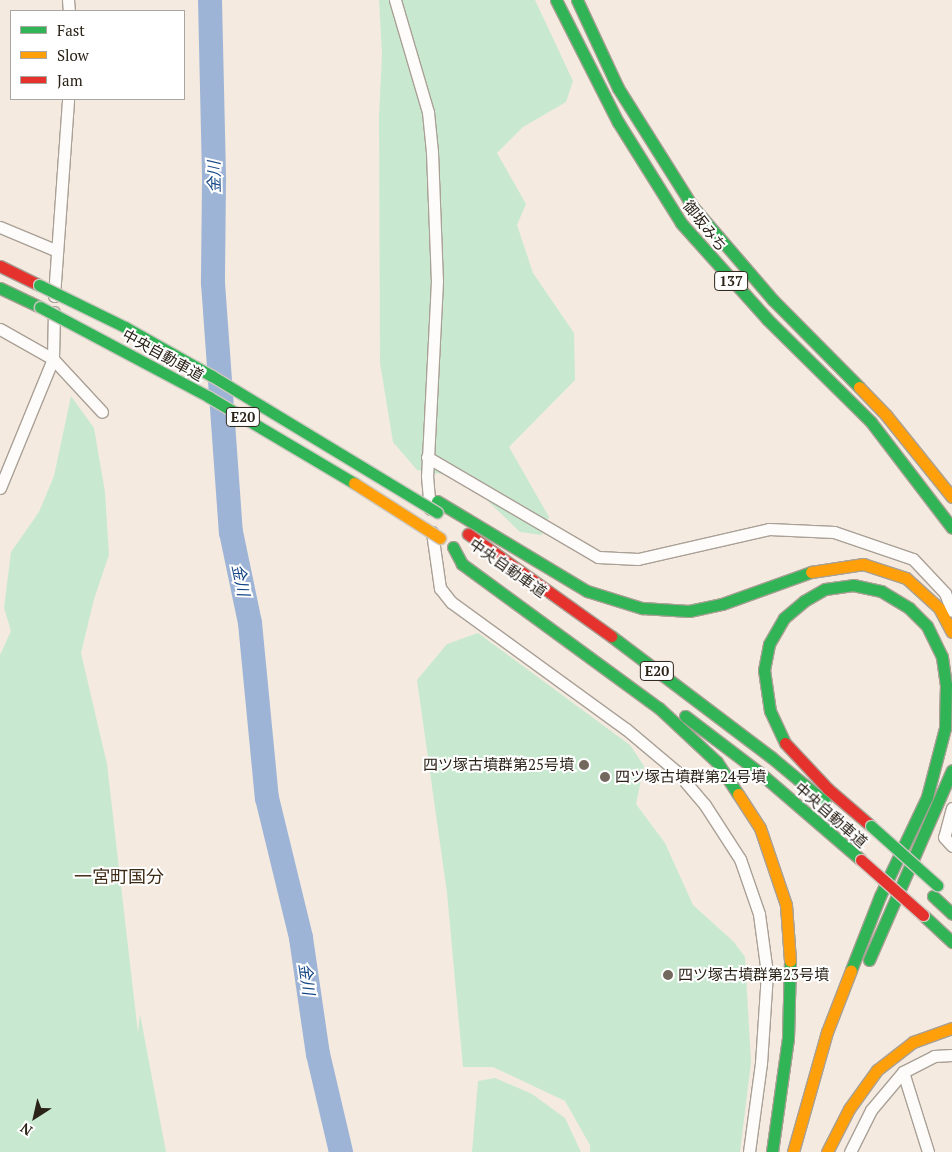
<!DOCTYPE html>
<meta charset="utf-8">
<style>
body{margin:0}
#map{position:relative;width:952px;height:1152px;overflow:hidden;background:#f5eadf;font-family:"PT Serif","Noto Sans JP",serif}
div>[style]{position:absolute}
.green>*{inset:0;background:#c8e9d0}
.river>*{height:24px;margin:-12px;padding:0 12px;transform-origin:12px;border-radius:12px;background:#9db4d6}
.roads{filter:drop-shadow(1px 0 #a9a096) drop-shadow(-1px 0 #a9a096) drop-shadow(0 1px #a9a096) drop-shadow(0 -1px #a9a096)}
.street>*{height:11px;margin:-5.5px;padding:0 5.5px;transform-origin:5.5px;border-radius:5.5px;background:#fefcfa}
.fast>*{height:11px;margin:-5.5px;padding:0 5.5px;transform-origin:5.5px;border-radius:5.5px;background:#30b455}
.slow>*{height:11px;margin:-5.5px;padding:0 5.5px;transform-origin:5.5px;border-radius:5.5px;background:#ff9f0a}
.jam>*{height:11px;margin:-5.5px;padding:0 5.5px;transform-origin:5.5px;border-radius:5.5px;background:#e5322d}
.bridges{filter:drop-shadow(1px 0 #ccc7c1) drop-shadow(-1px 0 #ccc7c1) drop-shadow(0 1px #ccc7c1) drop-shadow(0 -1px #ccc7c1)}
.fast-bridge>*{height:11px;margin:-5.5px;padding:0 5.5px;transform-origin:5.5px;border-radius:5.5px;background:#30b455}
.slow-bridge>*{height:11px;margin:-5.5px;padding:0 5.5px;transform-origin:5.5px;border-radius:5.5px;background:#ff9f0a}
.jam-bridge>*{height:11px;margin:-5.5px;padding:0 5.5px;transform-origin:5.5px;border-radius:5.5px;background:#e5322d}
.dots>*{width:14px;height:14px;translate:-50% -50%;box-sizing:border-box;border:2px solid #fff;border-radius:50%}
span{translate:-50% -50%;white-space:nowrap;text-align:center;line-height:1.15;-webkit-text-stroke:4px #fff;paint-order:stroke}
.shield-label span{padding:1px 4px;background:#fff;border:1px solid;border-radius:4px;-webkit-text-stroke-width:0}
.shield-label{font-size:14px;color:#2b2218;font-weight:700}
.street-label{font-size:15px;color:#2b2218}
.poi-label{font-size:15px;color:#2b2218}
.right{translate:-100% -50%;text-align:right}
.left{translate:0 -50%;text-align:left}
.water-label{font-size:16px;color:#144686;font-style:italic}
.quarter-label{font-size:18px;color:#3e2b15}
.legend{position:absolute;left:10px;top:10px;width:175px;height:90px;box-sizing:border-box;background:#fff;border:1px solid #aaa7a3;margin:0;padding:6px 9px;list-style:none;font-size:15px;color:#2b2218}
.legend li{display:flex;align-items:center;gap:10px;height:25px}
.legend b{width:25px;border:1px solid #aaa7a3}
.north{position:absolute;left:10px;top:1092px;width:50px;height:50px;-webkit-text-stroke:4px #fff;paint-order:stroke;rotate:215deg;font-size:14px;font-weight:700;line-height:20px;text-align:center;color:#2b2218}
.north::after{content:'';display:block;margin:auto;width:18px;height:22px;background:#2b2218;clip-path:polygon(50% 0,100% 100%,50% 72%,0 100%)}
</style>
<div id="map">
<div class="green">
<i style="clip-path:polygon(379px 0,535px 0,573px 81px,566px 102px,523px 127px,497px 153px,526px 204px,517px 225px,533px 273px,574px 333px,575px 380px,509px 447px,549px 517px,542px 535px,520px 532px,464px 478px,417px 470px,393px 442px,380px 363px,379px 116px,382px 54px)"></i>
<i style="clip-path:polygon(71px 396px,94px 428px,105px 492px,109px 555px,94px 599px,81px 653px,107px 764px,138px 1033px,140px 1014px,166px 1152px,0 1152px,0 655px,11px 631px,4px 608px,11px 552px,39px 512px,54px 476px)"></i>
<i style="clip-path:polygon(478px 633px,630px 745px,644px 766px,636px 804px,665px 843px,693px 905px,734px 942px,745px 957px,751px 1062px,740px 1152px,590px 1152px,590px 1145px,565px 1101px,493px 1067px,463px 1067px,447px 893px,417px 680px,447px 644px)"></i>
<i style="clip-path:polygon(495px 1078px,532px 1094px,565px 1118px,581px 1152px,472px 1152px,478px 1081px)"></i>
</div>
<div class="river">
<i style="left:210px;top:0;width:180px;rotate:88.7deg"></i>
<i style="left:214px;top:180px;width:103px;rotate:90.6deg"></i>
<i style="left:213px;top:283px;width:250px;rotate:85.9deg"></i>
<i style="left:231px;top:532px;width:93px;rotate:78.2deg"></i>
<i style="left:250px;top:623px;width:176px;rotate:84.5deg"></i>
<i style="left:267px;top:798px;width:144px;rotate:76.3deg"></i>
<i style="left:301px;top:938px;width:117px;rotate:81.7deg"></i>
<i style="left:318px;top:1054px;width:101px;rotate:76.8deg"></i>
</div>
<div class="roads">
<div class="street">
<i style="left:68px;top:0;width:11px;rotate:85deg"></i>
<i style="left:395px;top:0;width:117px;rotate:73.6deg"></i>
<i style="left:428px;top:112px;width:40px;rotate:84.3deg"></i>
<i style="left:432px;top:152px;width:129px;rotate:87.8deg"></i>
<i style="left:437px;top:281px;width:195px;rotate:92.9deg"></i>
<i style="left:427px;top:476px;width:33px;rotate:85deg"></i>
<i style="left:0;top:227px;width:60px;rotate:22.7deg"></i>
<i style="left:54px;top:296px;width:197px;rotate:-85.9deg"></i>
<i style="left:0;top:329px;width:61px;rotate:29.5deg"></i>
<i style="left:53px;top:359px;width:72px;rotate:47.2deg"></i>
<i style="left:427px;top:457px;width:198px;rotate:30.3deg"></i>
<i style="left:598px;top:557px;width:40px;rotate:2.9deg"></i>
<i style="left:638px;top:559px;width:134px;rotate:-12.9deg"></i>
<i style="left:769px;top:529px;width:65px;rotate:2.6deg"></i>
<i style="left:834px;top:532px;width:83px;rotate:18.9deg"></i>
<i style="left:913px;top:559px;width:47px;rotate:46.7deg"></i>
<i style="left:945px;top:593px;width:19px;rotate:69deg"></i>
<i style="left:0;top:488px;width:139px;rotate:-67.7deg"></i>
<i style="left:53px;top:359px;width:47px;rotate:-88.8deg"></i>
<i style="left:432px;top:532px;width:57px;rotate:81.9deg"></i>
<i style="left:440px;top:588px;width:18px;rotate:52deg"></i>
<i style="left:451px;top:602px;width:216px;rotate:36deg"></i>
<i style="left:626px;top:729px;width:67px;rotate:40.1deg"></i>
<i style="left:677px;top:772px;width:43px;rotate:49.7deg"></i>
<i style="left:705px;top:805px;width:64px;rotate:57.1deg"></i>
<i style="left:740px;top:859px;width:58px;rotate:70.9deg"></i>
<i style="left:759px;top:914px;width:60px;rotate:82.3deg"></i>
<i style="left:767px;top:973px;width:90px;rotate:93.8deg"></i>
<i style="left:761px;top:1063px;width:90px;rotate:97.7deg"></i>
<i style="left:952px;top:808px;width:30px;rotate:105deg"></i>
<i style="left:944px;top:837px;width:12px;rotate:48deg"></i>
<i style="left:903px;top:1072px;width:84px;rotate:72.6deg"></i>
<i style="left:850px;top:1152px;width:47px;rotate:-63.4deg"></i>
<i style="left:871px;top:1110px;width:50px;rotate:-49.9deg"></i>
<i style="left:903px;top:1072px;width:35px;rotate:-27deg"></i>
<i style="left:934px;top:1056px;width:18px;rotate:-3deg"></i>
</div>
<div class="fast">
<i style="left:556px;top:0;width:137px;rotate:63.1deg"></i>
<i style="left:618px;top:122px;width:119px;rotate:58deg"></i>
<i style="left:681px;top:223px;width:129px;rotate:48.1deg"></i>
<i style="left:767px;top:319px;width:146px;rotate:44.7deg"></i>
<i style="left:871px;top:422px;width:133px;rotate:52.6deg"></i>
<i style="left:577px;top:0;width:97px;rotate:65deg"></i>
<i style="left:618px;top:88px;width:141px;rotate:57.8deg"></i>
<i style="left:693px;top:207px;width:123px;rotate:49.3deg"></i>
<i style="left:773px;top:300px;width:122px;rotate:45.3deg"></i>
<i style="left:0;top:288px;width:44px;rotate:25.4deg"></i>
<i style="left:437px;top:501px;width:175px;rotate:31deg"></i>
<i style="left:587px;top:591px;width:58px;rotate:17.2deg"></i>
<i style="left:642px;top:608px;width:47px;rotate:3.7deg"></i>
<i style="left:689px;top:611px;width:34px;rotate:-12deg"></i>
<i style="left:722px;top:604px;width:95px;rotate:-19.8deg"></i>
<i style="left:453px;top:547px;width:19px;rotate:62deg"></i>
<i style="left:462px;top:564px;width:244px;rotate:36.2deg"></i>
<i style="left:659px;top:708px;width:79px;rotate:43deg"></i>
<i style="left:717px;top:762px;width:38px;rotate:57deg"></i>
<i style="left:611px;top:636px;width:201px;rotate:37.1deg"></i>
<i style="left:771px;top:757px;width:70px;rotate:39.8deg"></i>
<i style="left:685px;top:716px;width:94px;rotate:37.2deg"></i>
<i style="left:760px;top:773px;width:133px;rotate:40.7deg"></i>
<i style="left:785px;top:743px;width:35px;rotate:-115deg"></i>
<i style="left:770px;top:711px;width:41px;rotate:-98.3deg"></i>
<i style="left:764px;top:670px;width:26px;rotate:-79deg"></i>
<i style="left:769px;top:644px;width:30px;rotate:-60deg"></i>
<i style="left:784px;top:618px;width:26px;rotate:-40deg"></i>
<i style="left:804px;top:601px;width:24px;rotate:-30deg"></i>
<i style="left:825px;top:589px;width:28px;rotate:-8deg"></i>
<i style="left:853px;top:585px;width:29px;rotate:12deg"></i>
<i style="left:881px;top:591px;width:33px;rotate:31deg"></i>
<i style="left:909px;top:608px;width:25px;rotate:45deg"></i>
<i style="left:927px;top:626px;width:34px;rotate:64deg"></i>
<i style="left:942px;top:657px;width:27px;rotate:82deg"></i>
<i style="left:946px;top:684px;width:44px;rotate:91.3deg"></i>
<i style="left:945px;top:728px;width:71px;rotate:104.6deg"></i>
<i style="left:927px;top:797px;width:110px;rotate:115.4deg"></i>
<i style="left:880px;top:896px;width:79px;rotate:111.4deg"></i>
<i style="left:933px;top:896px;width:26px;rotate:43deg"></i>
<i style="left:923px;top:915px;width:40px;rotate:43deg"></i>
<i style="left:869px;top:960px;width:207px;rotate:-66.4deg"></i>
<i style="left:772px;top:1152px;width:115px;rotate:-82deg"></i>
<i style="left:788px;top:1038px;width:77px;rotate:-88.5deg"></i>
</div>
<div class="slow">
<i style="left:859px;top:387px;width:39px;rotate:46deg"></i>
<i style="left:886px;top:415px;width:105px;rotate:51.2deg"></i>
<i style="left:811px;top:572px;width:53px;rotate:-8.7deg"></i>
<i style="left:863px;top:564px;width:45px;rotate:18deg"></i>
<i style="left:906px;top:578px;width:45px;rotate:42.3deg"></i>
<i style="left:939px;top:608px;width:27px;rotate:62deg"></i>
<i style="left:738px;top:794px;width:40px;rotate:57.1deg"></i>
<i style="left:760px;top:828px;width:81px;rotate:71.3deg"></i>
<i style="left:786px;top:905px;width:56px;rotate:85.9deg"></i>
<i style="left:793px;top:1152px;width:125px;rotate:-74.2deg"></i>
<i style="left:827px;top:1032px;width:66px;rotate:-68.8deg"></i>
<i style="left:827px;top:1152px;width:48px;rotate:-62.9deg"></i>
<i style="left:849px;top:1109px;width:48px;rotate:-54.3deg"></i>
<i style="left:877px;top:1070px;width:46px;rotate:-37.9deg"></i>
<i style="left:913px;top:1042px;width:41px;rotate:-19.7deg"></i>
</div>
<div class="jam">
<i style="left:0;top:266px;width:43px;rotate:26deg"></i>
<i style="left:468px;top:534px;width:176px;rotate:35.5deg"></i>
<i style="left:785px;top:743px;width:63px;rotate:46.9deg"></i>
<i style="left:828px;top:789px;width:57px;rotate:40.7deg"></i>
</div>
</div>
<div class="bridges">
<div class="fast-bridge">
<i style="left:39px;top:285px;width:96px;rotate:26deg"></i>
<i style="left:125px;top:327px;width:100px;rotate:29.4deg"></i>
<i style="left:212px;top:376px;width:263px;rotate:31.2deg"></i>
<i style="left:40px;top:307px;width:191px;rotate:28deg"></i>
<i style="left:209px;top:397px;width:169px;rotate:30.7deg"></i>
<i style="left:871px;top:826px;width:89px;rotate:41.8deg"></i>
</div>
<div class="slow-bridge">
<i style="left:354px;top:483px;width:102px;rotate:32.6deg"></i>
</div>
<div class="jam-bridge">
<i style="left:861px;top:860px;width:83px;rotate:41.6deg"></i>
</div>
</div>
<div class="dots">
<i style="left:584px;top:765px;background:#72685e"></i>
<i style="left:605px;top:777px;background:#72685e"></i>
<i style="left:668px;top:975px;background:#72685e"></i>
</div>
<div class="shield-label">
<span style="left:731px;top:281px">137</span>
<span style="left:243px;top:417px">E20</span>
<span style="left:657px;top:671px">E20</span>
</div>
<div class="street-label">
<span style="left:705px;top:226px;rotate:52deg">御坂みち</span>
<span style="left:163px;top:355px;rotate:29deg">中央自動車道</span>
<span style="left:508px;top:568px;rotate:35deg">中央自動車道</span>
<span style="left:831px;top:815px;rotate:41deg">中央自動車道</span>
</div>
<div class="poi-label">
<span class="right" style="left:574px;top:765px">四ツ塚古墳群第25号墳</span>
<span class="left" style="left:615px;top:777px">四ツ塚古墳群第24号墳</span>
<span class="left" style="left:678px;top:975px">四ツ塚古墳群第23号墳</span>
</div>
<div class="water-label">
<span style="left:214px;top:177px;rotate:-91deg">金川</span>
<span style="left:241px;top:580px;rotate:78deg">金川</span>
<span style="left:307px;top:979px;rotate:82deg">金川</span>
</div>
<div class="quarter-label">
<span style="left:119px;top:876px">一宮町国分</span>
</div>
<ul class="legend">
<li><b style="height:6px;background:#30b455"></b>Fast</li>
<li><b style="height:6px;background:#ff9f0a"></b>Slow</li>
<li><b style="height:6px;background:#e5322d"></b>Jam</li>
</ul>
<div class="north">N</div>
</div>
